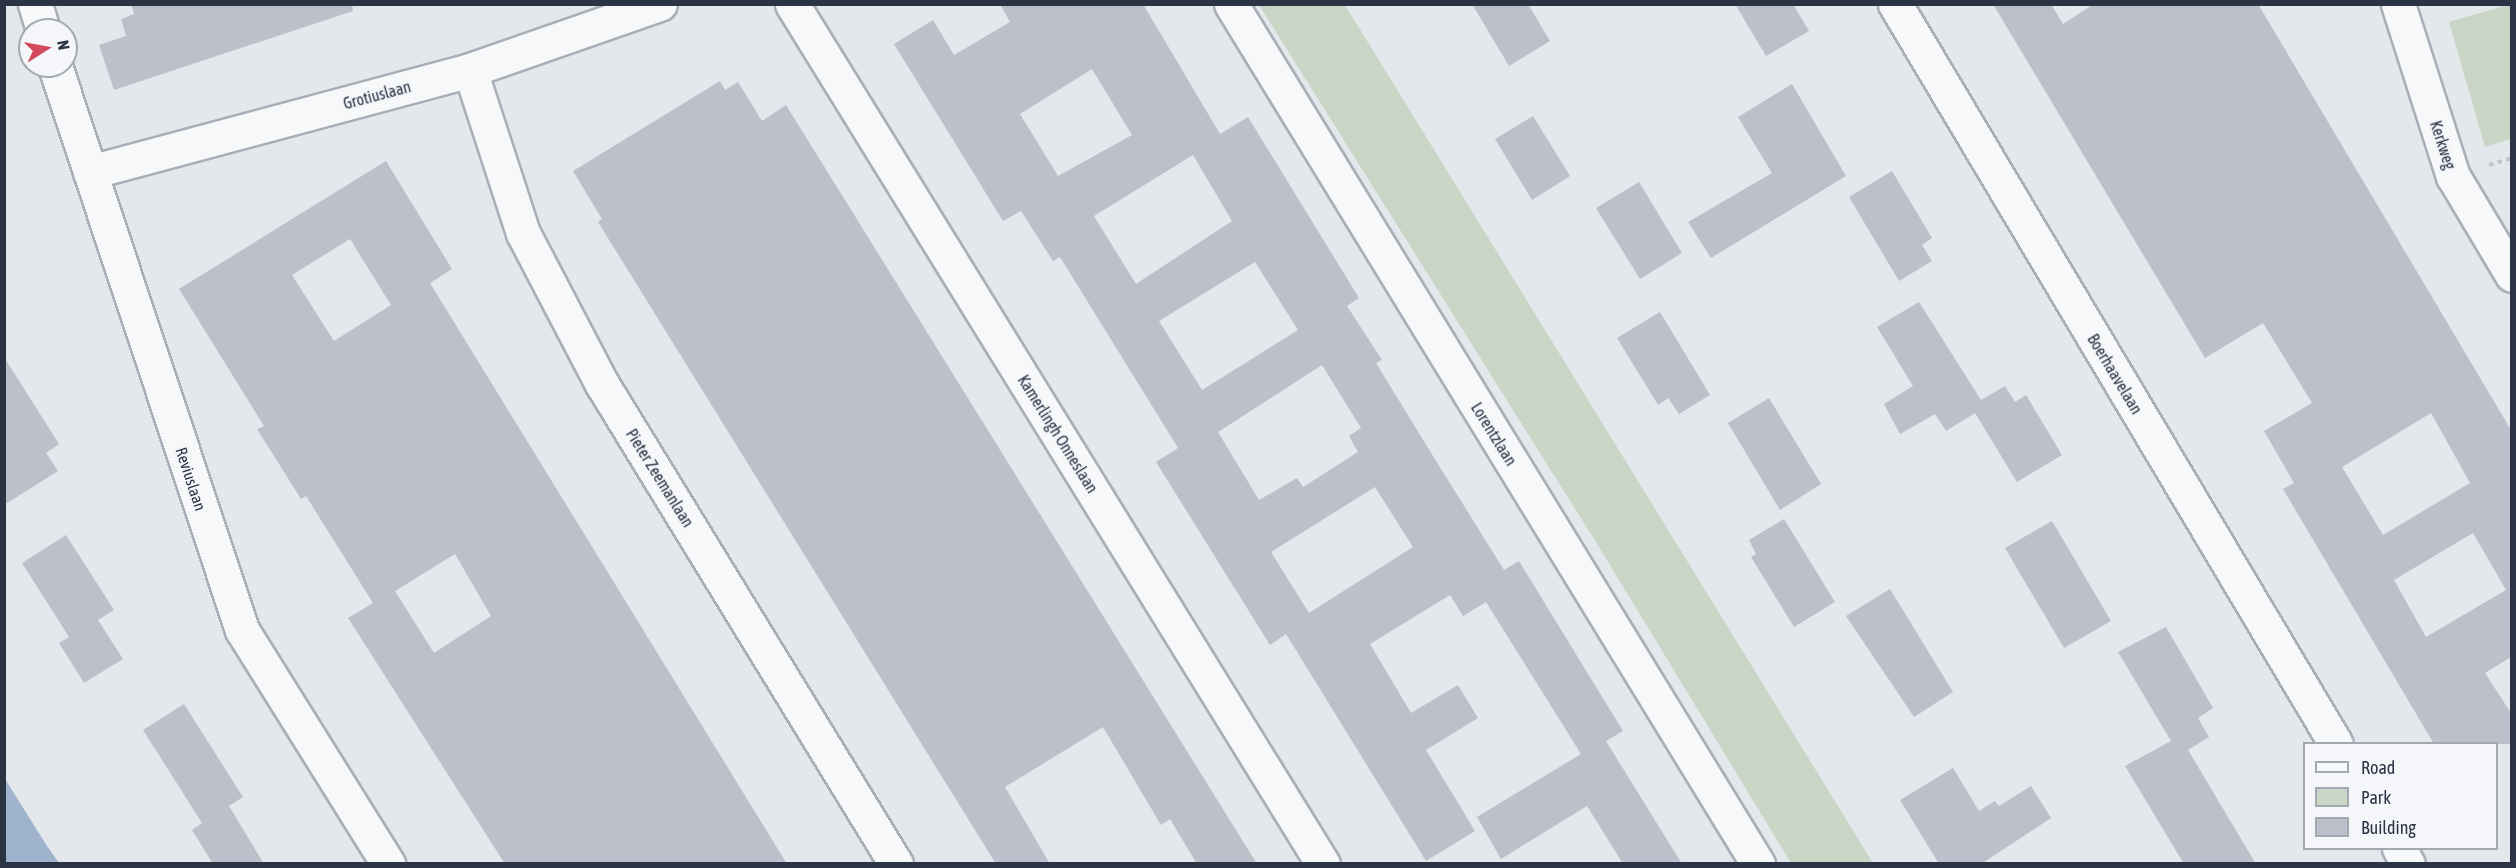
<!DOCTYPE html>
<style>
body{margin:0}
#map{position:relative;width:2516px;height:868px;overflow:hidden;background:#e4e7ec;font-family:"Asap Condensed",sans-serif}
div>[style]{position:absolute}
.green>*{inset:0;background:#c9d6c5}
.water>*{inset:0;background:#9fb4cc}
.building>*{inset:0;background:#bbc0ca}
.path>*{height:4px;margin-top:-2px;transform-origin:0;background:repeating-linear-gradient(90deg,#c2c5cb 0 4.5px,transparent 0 9px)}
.roads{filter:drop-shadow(2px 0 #a9aeb7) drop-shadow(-2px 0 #a9aeb7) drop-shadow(0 2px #a9aeb7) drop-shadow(0 -2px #a9aeb7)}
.street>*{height:33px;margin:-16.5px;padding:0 16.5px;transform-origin:16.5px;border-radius:16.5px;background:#f7f8fa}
span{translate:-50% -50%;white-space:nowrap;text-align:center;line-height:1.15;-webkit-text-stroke:5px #f4f6f9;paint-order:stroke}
.street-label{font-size:16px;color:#2b3445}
.frame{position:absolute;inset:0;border:6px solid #2b3445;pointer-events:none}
.legend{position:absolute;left:2303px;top:742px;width:195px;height:108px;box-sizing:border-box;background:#f4f6f9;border:2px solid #a4a8b1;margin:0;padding:8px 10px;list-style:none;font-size:18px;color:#2b3445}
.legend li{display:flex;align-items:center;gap:12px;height:30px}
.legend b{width:30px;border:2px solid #a4a8b1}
.north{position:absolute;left:18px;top:18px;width:60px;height:60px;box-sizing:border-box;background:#f4f6f9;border:2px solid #a4a8b1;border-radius:50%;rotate:79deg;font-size:16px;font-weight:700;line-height:24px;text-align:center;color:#2b3445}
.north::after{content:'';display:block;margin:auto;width:21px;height:27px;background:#d1495b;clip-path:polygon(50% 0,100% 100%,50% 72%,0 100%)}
</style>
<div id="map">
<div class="green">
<i style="clip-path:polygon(2511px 4px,2511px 139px,2485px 147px,2449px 22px)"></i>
<i style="clip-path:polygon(1259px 5px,1345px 5px,1873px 863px,1791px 863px,1599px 547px)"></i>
</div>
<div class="water">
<i style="clip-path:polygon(5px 779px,47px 846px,59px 863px,5px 863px)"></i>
</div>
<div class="building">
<i style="clip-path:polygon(131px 4px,352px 4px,353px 11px,114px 90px,99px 45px,126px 36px,121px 19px,134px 14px)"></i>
<i style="clip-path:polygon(evenodd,1000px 4px,1143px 4px,1220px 134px,1248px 117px,1359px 298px,1347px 306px,1382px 360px,1376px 363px,1433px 456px,1504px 570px,1519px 561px,1623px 731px,1606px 741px,1682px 864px,1623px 864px,1587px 806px,1501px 859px,1477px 817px,1581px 754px,1486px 602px,1463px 616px,1450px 595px,1370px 644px,1411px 713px,1458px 685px,1478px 718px,1426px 750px,1475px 831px,1426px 861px,1286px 634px,1270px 645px,1156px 462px,1178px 448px,1060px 257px,1053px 261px,1021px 211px,1003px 221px,894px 44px,933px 20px,954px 55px,1010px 22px,1000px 4px,1092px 69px,1132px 135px,1058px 176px,1020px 114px,1092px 69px,1000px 4px,1193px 155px,1232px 221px,1136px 284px,1094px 216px,1193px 155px,1000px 4px,1255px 262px,1298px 330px,1202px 390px,1159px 321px,1255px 262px,1000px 4px,1322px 365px,1361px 428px,1349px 436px,1358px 452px,1303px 487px,1297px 478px,1259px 500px,1218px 432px,1322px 365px,1000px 4px,1375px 487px,1413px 547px,1309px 613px,1271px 552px,1375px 487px)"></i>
<i style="clip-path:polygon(1472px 4px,1528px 4px,1550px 41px,1509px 66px)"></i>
<i style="clip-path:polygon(1735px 4px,1793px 4px,1809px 31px,1766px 56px)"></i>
<i style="clip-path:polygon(evenodd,1993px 4px,2051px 4px,2063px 24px,2094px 4px,2258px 4px,2511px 430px,2511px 657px,2485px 673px,2511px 713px,2511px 744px,2434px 744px,2283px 489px,2294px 483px,2264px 431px,2312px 403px,2263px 323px,2205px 358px,1993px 4px,2431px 413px,2470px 483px,2383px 535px,2342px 467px,2431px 413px,1993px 4px,2473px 533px,2506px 590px,2426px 637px,2394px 580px,2473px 533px)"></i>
<i style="clip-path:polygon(720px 81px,725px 90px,738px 82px,762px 121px,786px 105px,1257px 864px,1197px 864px,1170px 819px,1161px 825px,1103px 727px,1005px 787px,1050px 864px,996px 864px,598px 222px,602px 219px,573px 171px)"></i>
<i style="clip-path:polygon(1792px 84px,1846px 176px,1711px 258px,1688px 222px,1772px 173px,1738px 117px)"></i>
<i style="clip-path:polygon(1533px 116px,1570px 176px,1532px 200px,1495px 139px)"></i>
<i style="clip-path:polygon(evenodd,386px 161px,452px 269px,430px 283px,787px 864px,505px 864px,348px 618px,373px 603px,306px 496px,301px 499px,257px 429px,264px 426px,179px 289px,386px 161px,350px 239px,391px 305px,334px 341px,292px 275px,350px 239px,386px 161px,455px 554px,491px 616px,434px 653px,395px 591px,455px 554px)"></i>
<i style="clip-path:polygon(1892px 171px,1932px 238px,1922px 245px,1932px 261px,1899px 281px,1849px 197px)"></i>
<i style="clip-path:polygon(1639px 182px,1682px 253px,1640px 279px,1596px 208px)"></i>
<i style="clip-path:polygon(1919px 302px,1981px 400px,2005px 386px,2015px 402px,2026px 395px,2062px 455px,2017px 482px,1975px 413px,1946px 431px,1935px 414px,1900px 434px,1884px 404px,1913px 386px,1877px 327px)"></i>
<i style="clip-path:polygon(1660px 312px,1710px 395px,1679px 414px,1668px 398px,1658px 405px,1617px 338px)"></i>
<i style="clip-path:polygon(4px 357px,59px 444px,46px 453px,58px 471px,4px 505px)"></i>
<i style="clip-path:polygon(1769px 398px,1821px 484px,1780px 510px,1728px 423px)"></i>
<i style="clip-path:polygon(1784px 519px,1835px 602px,1794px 627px,1751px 557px,1756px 554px,1749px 540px)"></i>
<i style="clip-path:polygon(2052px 521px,2111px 621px,2064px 648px,2005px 548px)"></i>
<i style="clip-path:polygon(66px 535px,114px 610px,98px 620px,123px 659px,84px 683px,59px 643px,69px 637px,22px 563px)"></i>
<i style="clip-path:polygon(1890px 589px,1953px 692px,1914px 717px,1846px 616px)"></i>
<i style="clip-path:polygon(2166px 627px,2213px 708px,2198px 718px,2209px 737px,2188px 750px,2256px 864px,2184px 864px,2125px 766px,2171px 741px,2118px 652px)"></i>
<i style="clip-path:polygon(184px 704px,243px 797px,229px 806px,264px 864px,213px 864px,192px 830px,202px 823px,143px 730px)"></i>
<i style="clip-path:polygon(1953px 768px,1979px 811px,1995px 801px,1999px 806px,2031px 786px,2051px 818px,1981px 864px,1939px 864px,1900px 800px)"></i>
</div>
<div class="path">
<i style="left:2489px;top:165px;width:24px;rotate:-17deg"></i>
</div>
<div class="roads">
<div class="street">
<i style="left:35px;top:4px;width:27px;rotate:73deg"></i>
<i style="left:792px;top:4px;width:1011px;rotate:58.31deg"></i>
<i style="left:1231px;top:4px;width:1009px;rotate:58.5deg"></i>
<i style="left:1895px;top:4px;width:861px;rotate:59.21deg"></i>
<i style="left:2398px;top:4px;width:181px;rotate:72.3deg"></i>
<i style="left:2453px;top:176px;width:115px;rotate:59.2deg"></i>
<i style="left:55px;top:66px;width:594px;rotate:71.66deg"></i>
<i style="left:242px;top:630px;width:276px;rotate:58deg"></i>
<i style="left:470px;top:70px;width:171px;rotate:72deg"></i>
<i style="left:523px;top:233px;width:170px;rotate:62.4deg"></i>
<i style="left:602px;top:384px;width:563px;rotate:58.51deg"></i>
<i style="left:90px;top:172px;width:393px;rotate:-15deg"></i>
<i style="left:470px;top:70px;width:201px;rotate:-19.2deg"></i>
<i style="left:2399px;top:848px;width:18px;rotate:61deg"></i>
</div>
</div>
<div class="street-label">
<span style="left:377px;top:95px;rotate:-15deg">Grotiuslaan</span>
<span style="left:2443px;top:145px;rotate:72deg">Kerkweg</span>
<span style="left:2115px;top:374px;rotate:59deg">Boerhaavelaan</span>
<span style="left:1058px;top:434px;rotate:58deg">Kamerlingh Onneslaan</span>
<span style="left:1494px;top:434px;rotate:58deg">Lorentzlaan</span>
<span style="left:660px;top:478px;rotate:58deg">Pieter Zeemanlaan</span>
<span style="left:191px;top:479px;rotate:72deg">Reviuslaan</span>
</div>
<div class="frame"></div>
<ul class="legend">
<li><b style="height:8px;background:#f7f8fa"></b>Road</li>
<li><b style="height:16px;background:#c9d6c5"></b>Park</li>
<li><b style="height:16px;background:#bbc0ca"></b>Building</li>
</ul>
<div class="north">N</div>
</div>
